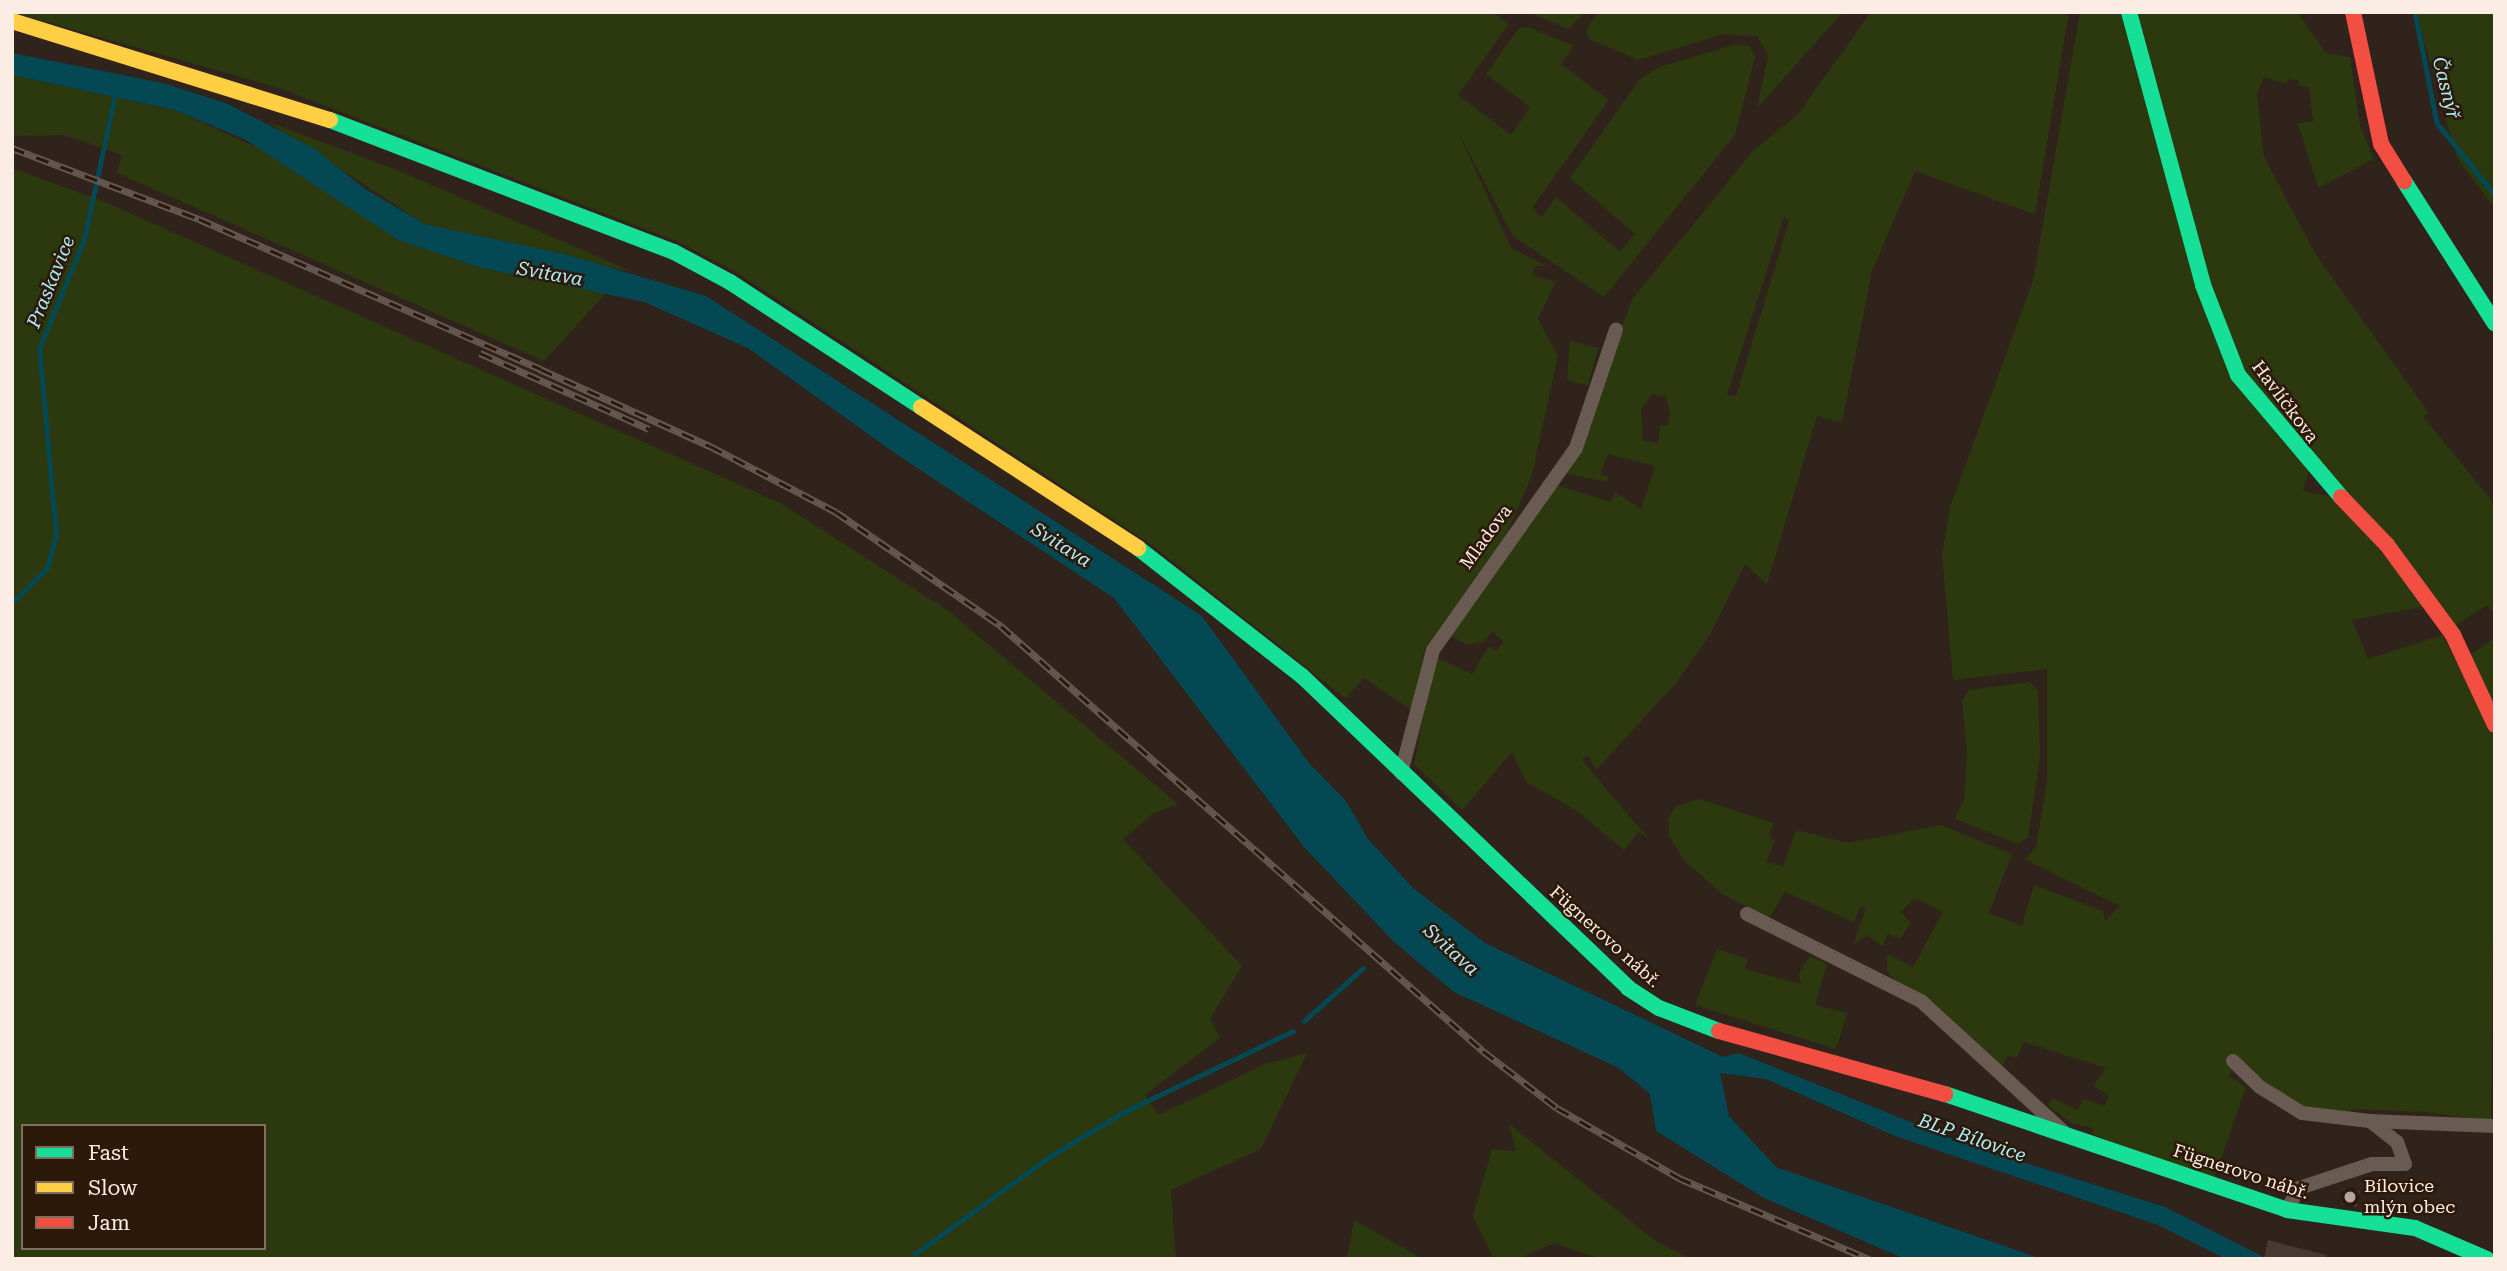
<!DOCTYPE html>
<meta charset="utf-8">
<style>
body{margin:0}
#map{position:relative;width:2507px;height:1271px;overflow:hidden;background:#2f231b;font-family:"Roboto Serif",serif}
div>[style]{position:absolute}
.green>*{inset:0;background:#2c390f}
.water>*{inset:0;background:#044853}
.stream>*{height:4.5px;margin:-2.25px;padding:0 2.25px;transform-origin:2.25px;border-radius:2.25px;background:#044853}
.building>*{inset:0;background:#493933}
.street>*{height:14px;margin:-7px;padding:0 7px;transform-origin:7px;border-radius:7px;background:#695b51}
.fast>*{height:16px;margin:-8px;padding:0 8px;transform-origin:8px;border-radius:8px;background:#16e098}
.slow>*{height:16px;margin:-8px;padding:0 8px;transform-origin:8px;border-radius:8px;background:#ffcf43}
.jam>*{height:16px;margin:-8px;padding:0 8px;transform-origin:8px;border-radius:8px;background:#f24e42}
.rail>*{height:7px;margin-top:-3.5px;transform-origin:0;background:repeating-linear-gradient(90deg,#2d1909 0 13px,#655a52 0 26px);box-sizing:border-box;border-block:2px solid #655a52}
.dots>*{width:19px;height:19px;translate:-50% -50%;box-sizing:border-box;border:4px solid #2d1909;border-radius:50%}
span{translate:-50% -50%;white-space:nowrap;text-align:center;line-height:1.15;-webkit-text-stroke:5px #2d1909;paint-order:stroke}
.street-label{font-size:18px;color:#fcede4}
.poi-label{font-size:18px;color:#fcede4}
.left{translate:0 -50%;text-align:left}
.water-label{font-size:19px;color:#aceefc;font-style:italic}
.frame{position:absolute;inset:0;border:14px solid #fcede4;pointer-events:none}
.legend{position:absolute;left:21px;top:1124px;width:245px;height:126px;box-sizing:border-box;background:#2d1909;border:2px solid #806e61;margin:0;padding:9px 12px;list-style:none;font-size:21px;color:#fcede4}
.legend li{display:flex;align-items:center;gap:14px;height:35px}
.legend b{width:35px;border:2px solid #806e61}
</style>
<div id="map">
<div class="green">
<i style="clip-path:polygon(12px 12px,1492px 12px,1509px 24px,1458px 95px,1511px 135px,1530px 107px,1486px 74px,1519px 28px,1528px 27px,1574px 46px,1561px 64px,1609px 100px,1532px 208px,1542px 217px,1556px 197px,1620px 252px,1635px 234px,1570px 178px,1639px 80px,1660px 67px,1737px 44px,1750px 46px,1755px 57px,1735px 135px,1604px 297px,1513px 236px,1458px 132px,1511px 248px,1547px 266px,1535px 266px,1532px 275px,1555px 282px,1560px 273px,1538px 319px,1558px 356px,1532px 475px,1507px 533px,1425px 648px,1411px 710px,1364px 678px,1345px 698px,1152px 545px,736px 272px,679px 242px,279px 88px)"></i>
<i style="clip-path:polygon(1527px 12px,1586px 12px,1568px 29px)"></i>
<i style="clip-path:polygon(1598px 12px,1843px 12px,1757px 108px,1768px 55px,1757px 36px,1724px 34px,1638px 60px,1589px 39px,1586px 30px)"></i>
<i style="clip-path:polygon(evenodd,1871px 12px,2069px 12px,2035px 214px,1915px 171px,1872px 271px,1842px 422px,1817px 416px,1767px 584px,1745px 564px,1711px 633px,1677px 682px,1596px 770px,1588px 755px,1582px 760px,1648px 838px,1638px 832px,1624px 850px,1576px 810px,1526px 782px,1512px 752px,1462px 810px,1414px 764px,1435px 657px,1472px 674px,1489px 646px,1496px 651px,1504px 642px,1492px 631px,1485px 641px,1468px 645px,1448px 635px,1556px 485px,1611px 502px,1615px 492px,1641px 509px,1655px 466px,1608px 454px,1600px 474px,1609px 477px,1607px 482px,1564px 473px,1633px 298px,1754px 150px,1798px 114px,1871px 12px,1784px 217px,1789px 221px,1736px 396px,1727px 395px,1784px 217px,1871px 12px,1652px 395px,1666px 396px,1670px 413px,1668px 426px,1660px 425px,1658px 443px,1643px 441px,1641px 410px,1652px 395px)"></i>
<i style="clip-path:polygon(2080px 12px,2123px 12px,2209px 317px,2309px 470px,2303px 491px,2338px 498px,2425px 606px,2352px 620px,2368px 659px,2443px 635px,2495px 740px,2491px 1121px,2425px 1112px,2352px 1109px,2350px 1116px,2304px 1109px,2230px 1056px,2225px 1063px,2232px 1070px,2229px 1076px,2246px 1087px,2214px 1179px,2091px 1134px,2093px 1128px,2071px 1123px,2048px 1105px,2053px 1098px,2077px 1110px,2084px 1099px,2105px 1106px,2108px 1095px,2093px 1086px,2106px 1068px,2024px 1042px,2017px 1057px,2007px 1056px,2002px 1067px,1934px 1003px,1896px 981px,1887px 971px,1887px 954px,1913px 967px,1943px 912px,1914px 898px,1901px 912px,1911px 923px,1900px 939px,1888px 934px,1882px 946px,1867px 935px,1853px 945px,1866px 908px,1860px 906px,1854px 922px,1785px 892px,1769px 918px,1722px 894px,1685px 861px,1669px 837px,1668px 819px,1676px 806px,1699px 799px,1773px 823px,1769px 837px,1775px 841px,1766px 862px,1783px 867px,1796px 830px,1848px 843px,1941px 825px,2012px 854px,1989px 913px,2022px 926px,2034px 885px,2103px 911px,2105px 921px,2120px 906px,2024px 859px,2036px 848px,2047px 781px,2047px 669px,1953px 680px,1942px 555px,1950px 507px,2033px 281px)"></i>
<i style="clip-path:polygon(2134px 12px,2297px 12px,2326px 53px,2350px 57px,2360px 125px,2374px 159px,2318px 188px,2298px 124px,2313px 121px,2309px 87px,2299px 86px,2299px 80px,2288px 79px,2287px 84px,2264px 77px,2257px 93px,2264px 157px,2316px 255px,2429px 413px,2423px 416px,2495px 505px,2495px 616px,2487px 605px,2453px 627px,2290px 438px,2225px 338px)"></i>
<i style="clip-path:polygon(2416px 12px,2495px 12px,2495px 209px,2457px 158px)"></i>
<i style="clip-path:polygon(12px 75px,175px 110px,271px 154px,398px 240px,478px 267px,606px 293px,544px 361px,117px 173px,122px 155px,65px 135px,12px 136px)"></i>
<i style="clip-path:polygon(266px 121px,397px 170px,636px 273px,425px 224px)"></i>
<i style="clip-path:polygon(evenodd,12px 168px,105px 202px,780px 503px,946px 609px,1178px 804px,1154px 813px,1123px 839px,1242px 966px,1210px 1019px,1220px 1038px,1145px 1095px,1159px 1115px,1263px 1065px,1307px 1053px,1261px 1149px,1171px 1190px,1176px 1259px,12px 1259px,12px 168px,23px 1126px,264px 1126px,264px 1248px,23px 1248px,23px 1126px)"></i>
<i style="clip-path:polygon(1570px 341px,1598px 348px,1588px 386px,1567px 380px)"></i>
<i style="clip-path:polygon(2495px 638px,2495px 705px,2468px 656px)"></i>
<i style="clip-path:polygon(2029px 682px,2038px 690px,2040px 757px,2028px 838px,2018px 844px,1955px 819px,1964px 799px,1967px 753px,1962px 701px,1969px 690px)"></i>
<i style="clip-path:polygon(1717px 949px,1748px 959px,1745px 969px,1801px 984px,1799px 973px,1810px 956px,1827px 964px,1815px 1005px,1847px 1013px,1836px 1049px,1695px 1005px)"></i>
<i style="clip-path:polygon(1509px 1124px,1657px 1242px,1692px 1259px,1601px 1259px,1554px 1243px,1519px 1259px,1494px 1259px,1473px 1216px,1492px 1149px,1516px 1151px)"></i>
<i style="clip-path:polygon(1354px 1220px,1423px 1259px,1347px 1259px)"></i>
</div>
<div class="water">
<i style="clip-path:polygon(12px 53px,163px 83px,228px 104px,315px 149px,365px 189px,425px 224px,568px 255px,706px 296px,1202px 616px,1309px 763px,1346px 801px,1368px 839px,1413px 888px,1485px 943px,1723px 1057px,1739px 1053px,1965px 1144px,2165px 1207px,2268px 1259px,2226px 1259px,2158px 1225px,1895px 1136px,1766px 1079px,1720px 1073px,1729px 1116px,1776px 1167px,2042px 1259px,1905px 1259px,1764px 1198px,1656px 1131px,1650px 1094px,1619px 1068px,1454px 992px,1393px 941px,1304px 847px,1114px 598px,896px 454px,748px 348px,644px 302px,478px 267px,398px 240px,246px 140px,175px 110px,12px 75px)"></i>
</div>
<div class="stream">
<i style="left:2415px;top:12px;width:113px;rotate:78.8deg"></i>
<i style="left:2437px;top:123px;width:92px;rotate:51.1deg"></i>
<i style="left:12px;top:603px;width:49px;rotate:-45deg"></i>
<i style="left:47px;top:568px;width:34px;rotate:-75deg"></i>
<i style="left:56px;top:535px;width:187px;rotate:-95.2deg"></i>
<i style="left:39px;top:349px;width:118px;rotate:-67.6deg"></i>
<i style="left:84px;top:240px;width:149px;rotate:-78deg"></i>
<i style="left:1304px;top:1021px;width:79px;rotate:-41.9deg"></i>
<i style="left:915px;top:1254px;width:165px;rotate:-35.9deg"></i>
<i style="left:1049px;top:1157px;width:87px;rotate:-31deg"></i>
<i style="left:1124px;top:1112px;width:187px;rotate:-25.6deg"></i>
</div>
<div class="building">
<i style="clip-path:polygon(2343px 1188px,2360px 1191px,2357px 1207px,2341px 1204px)"></i>
<i style="clip-path:polygon(2268px 1240px,2326px 1255px,2325px 1259px,2264px 1259px)"></i>
</div>
<div class="street">
<i style="left:1401px;top:773px;width:127px;rotate:-75.4deg"></i>
<i style="left:1433px;top:650px;width:247px;rotate:-54.7deg"></i>
<i style="left:1576px;top:448px;width:125px;rotate:-71.3deg"></i>
<i style="left:1747px;top:914px;width:195px;rotate:26.6deg"></i>
<i style="left:1921px;top:1001px;width:194px;rotate:42.5deg"></i>
<i style="left:2233px;top:1061px;width:37px;rotate:44deg"></i>
<i style="left:2260px;top:1087px;width:49px;rotate:31.8deg"></i>
<i style="left:2302px;top:1113px;width:68px;rotate:6.7deg"></i>
<i style="left:2370px;top:1121px;width:34px;rotate:38deg"></i>
<i style="left:2397px;top:1142px;width:23px;rotate:70deg"></i>
<i style="left:2405px;top:1164px;width:33px;rotate:180deg"></i>
<i style="left:2372px;top:1164px;width:77px;rotate:161.8deg"></i>
<i style="left:2299px;top:1188px;width:25px;rotate:119deg"></i>
<i style="left:2370px;top:1121px;width:125px;rotate:2.3deg"></i>
</div>
<div class="fast">
<i style="left:2129px;top:12px;width:283px;rotate:74.8deg"></i>
<i style="left:2203px;top:285px;width:97px;rotate:68.7deg"></i>
<i style="left:2238px;top:375px;width:160px;rotate:49.8deg"></i>
<i style="left:330px;top:120px;width:368px;rotate:21deg"></i>
<i style="left:674px;top:252px;width:64px;rotate:28.2deg"></i>
<i style="left:730px;top:282px;width:228px;rotate:33.2deg"></i>
<i style="left:2404px;top:181px;width:169px;rotate:57.5deg"></i>
<i style="left:1138px;top:548px;width:208px;rotate:38deg"></i>
<i style="left:1302px;top:676px;width:451px;rotate:43.7deg"></i>
<i style="left:1628px;top:988px;width:37px;rotate:33deg"></i>
<i style="left:1659px;top:1008px;width:64px;rotate:21deg"></i>
<i style="left:1945px;top:1094px;width:361px;rotate:18.7deg"></i>
<i style="left:2287px;top:1210px;width:129px;rotate:8deg"></i>
<i style="left:2415px;top:1228px;width:78px;rotate:23.3deg"></i>
</div>
<div class="slow">
<i style="left:12px;top:21px;width:333px;rotate:17.3deg"></i>
<i style="left:921px;top:407px;width:259px;rotate:33deg"></i>
</div>
<div class="jam">
<i style="left:2353px;top:12px;width:135px;rotate:78deg"></i>
<i style="left:2381px;top:144px;width:44px;rotate:58.1deg"></i>
<i style="left:2341px;top:497px;width:66px;rotate:46.2deg"></i>
<i style="left:2387px;top:545px;width:112px;rotate:53.7deg"></i>
<i style="left:2453px;top:635px;width:99px;rotate:65deg"></i>
<i style="left:1719px;top:1031px;width:235px;rotate:15.6deg"></i>
</div>
<div class="rail">
<i style="left:12px;top:148px;width:200px;rotate:20.8deg"></i>
<i style="left:199px;top:219px;width:373px;rotate:23.7deg"></i>
<i style="left:540px;top:369px;width:187px;rotate:24.4deg"></i>
<i style="left:710px;top:446px;width:142px;rotate:27.6deg"></i>
<i style="left:836px;top:512px;width:201px;rotate:34.6deg"></i>
<i style="left:1001px;top:626px;width:643px;rotate:41.4deg"></i>
<i style="left:1483px;top:1051px;width:93px;rotate:37.6deg"></i>
<i style="left:1557px;top:1108px;width:141px;rotate:29.8deg"></i>
<i style="left:1679px;top:1178px;width:207px;rotate:23.1deg"></i>
<i style="left:480px;top:353px;width:185px;rotate:24.2deg"></i>
</div>
<div class="dots">
<i style="left:2350px;top:1197px;background:#b4a69e"></i>
</div>
<div class="street-label">
<span style="left:2285px;top:402px;rotate:53deg">Havlíčkova</span>
<span style="left:1486px;top:537px;rotate:-54deg">Mladova</span>
<span style="left:1605px;top:937px;rotate:42deg">Fügnerovo nábř.</span>
<span style="left:2241px;top:1172px;rotate:18deg">Fügnerovo nábř.</span>
</div>
<div class="poi-label">
<span class="left" style="left:2364px;top:1197px">Bílovice<br>mlýn obec</span>
</div>
<div class="water-label">
<span style="left:2446px;top:88px;rotate:76deg">Časnýř</span>
<span style="left:550px;top:274px;rotate:10deg">Svitava</span>
<span style="left:51px;top:282px;rotate:-68deg">Praskavice</span>
<span style="left:1061px;top:545px;rotate:32deg">Svitava</span>
<span style="left:1451px;top:950px;rotate:42deg">Svitava</span>
<span style="left:1972px;top:1138px;rotate:19deg">BLP Bílovice</span>
</div>
<div class="frame"></div>
<ul class="legend">
<li><b style="height:9px;background:#16e098"></b>Fast</li>
<li><b style="height:9px;background:#ffcf43"></b>Slow</li>
<li><b style="height:9px;background:#f24e42"></b>Jam</li>
</ul>
</div>
